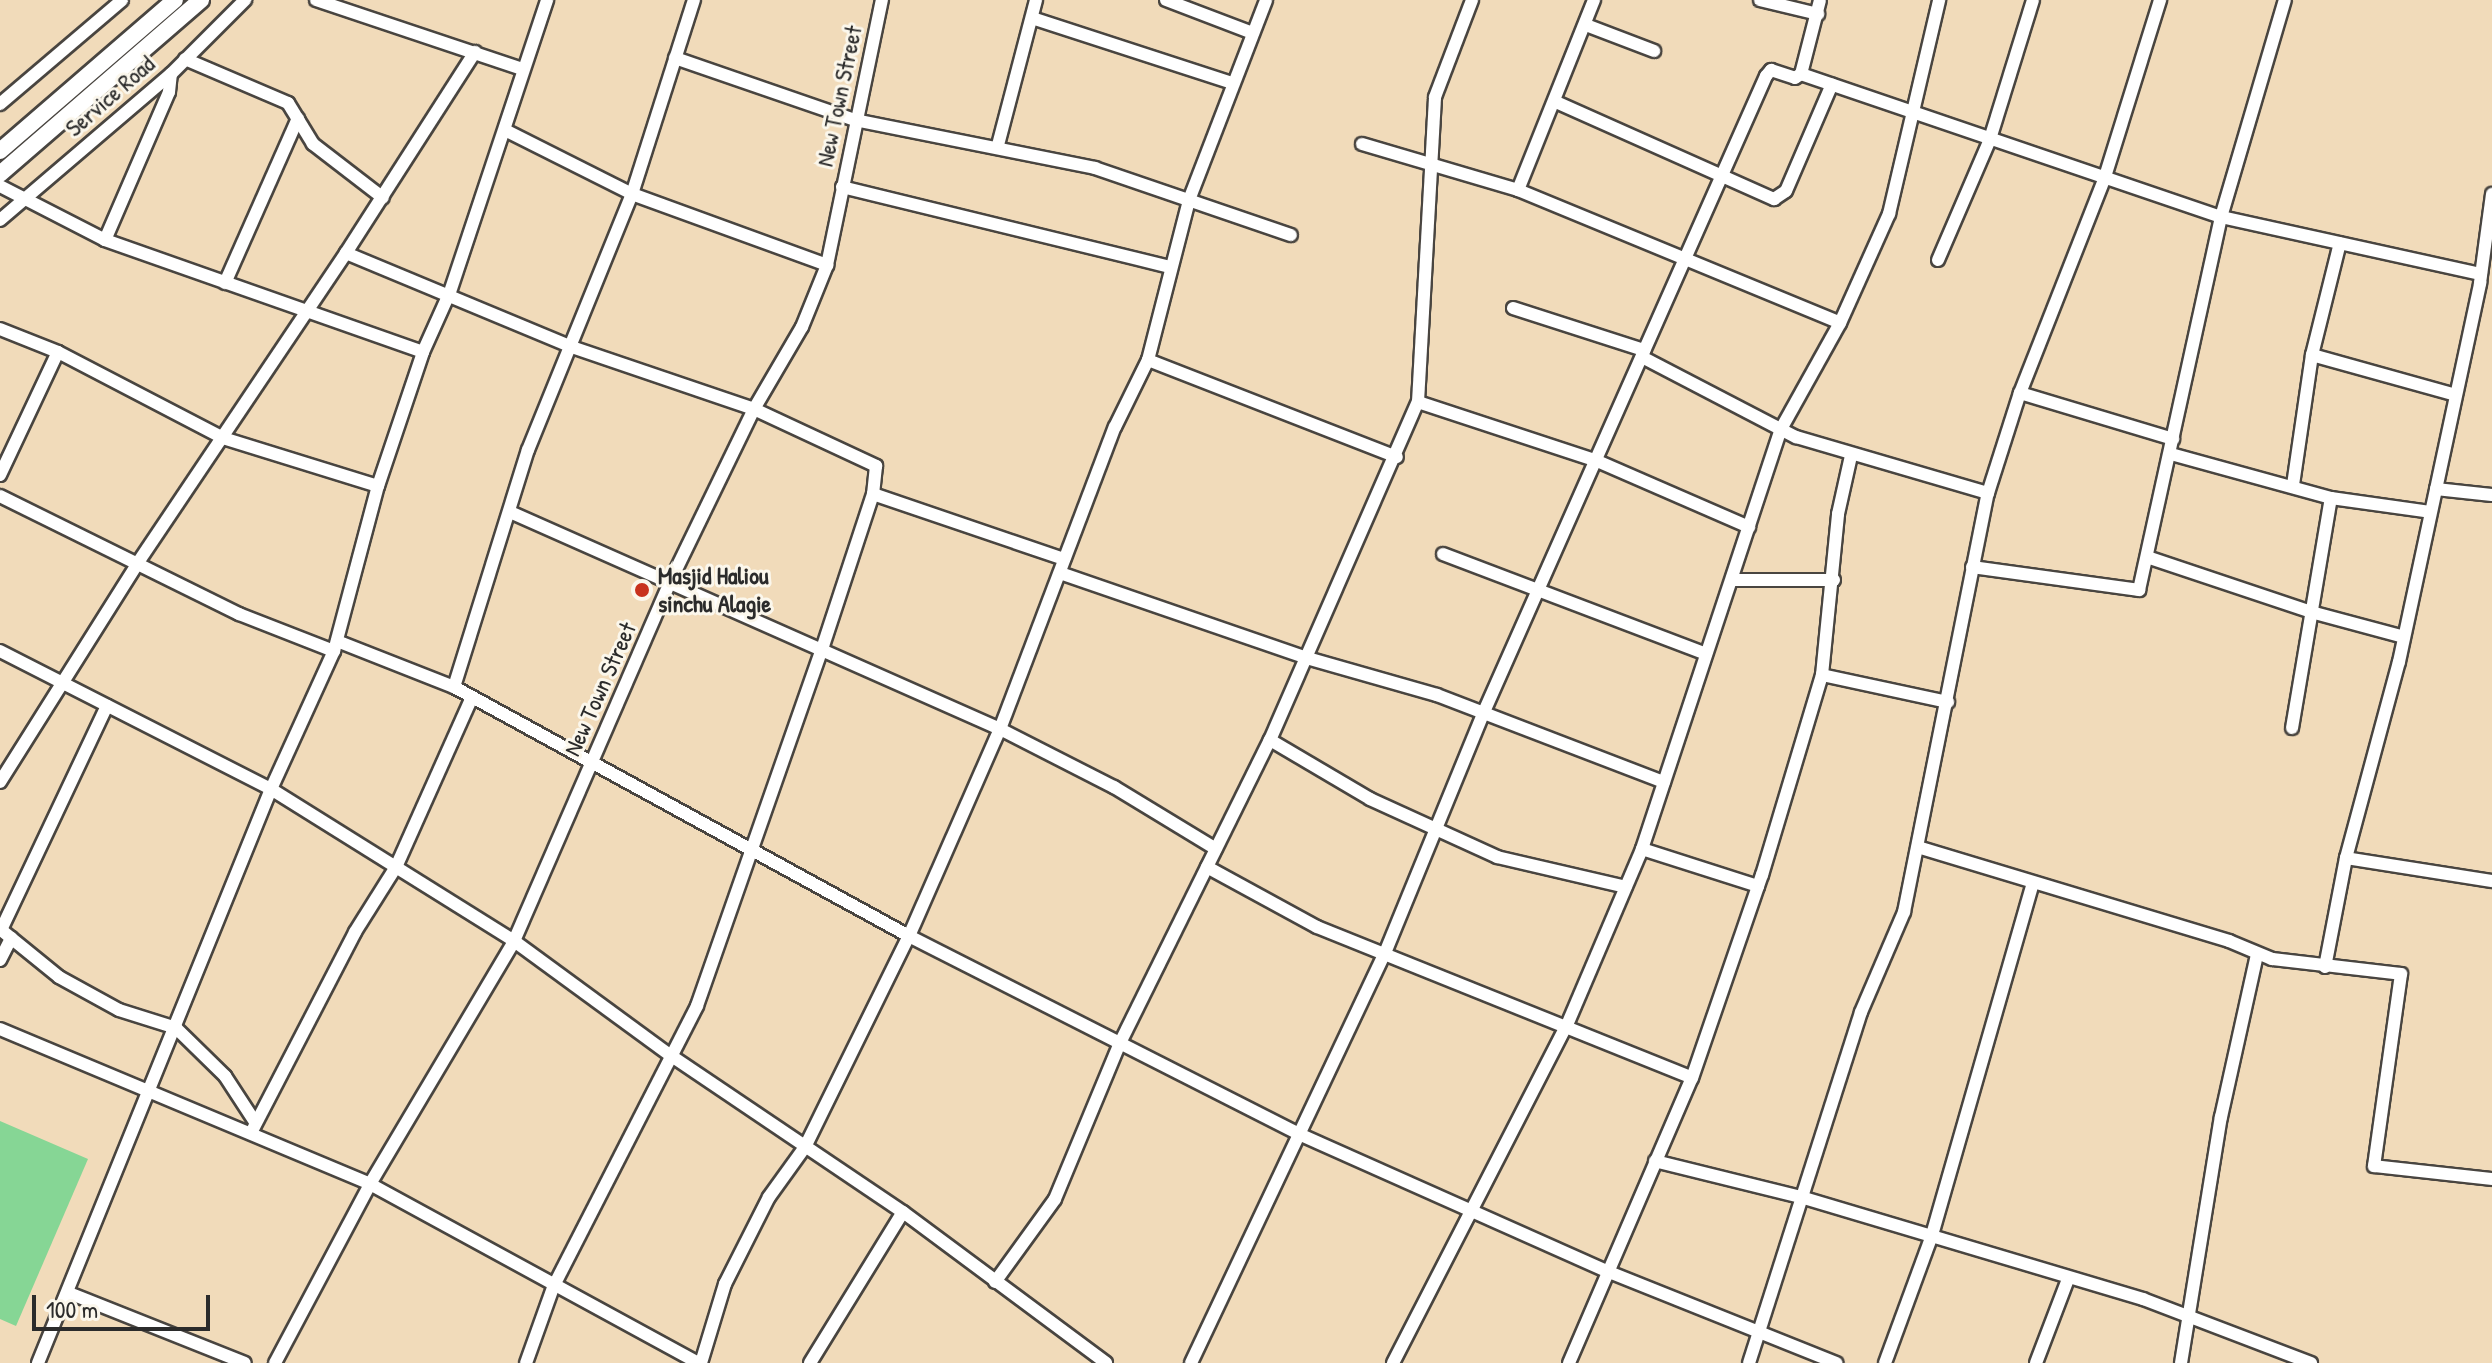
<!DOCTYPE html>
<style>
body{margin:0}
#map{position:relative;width:2492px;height:1363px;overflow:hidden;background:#f1dbba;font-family:"Patrick Hand",sans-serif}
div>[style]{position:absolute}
.green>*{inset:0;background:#86d695}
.roads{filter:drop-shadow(2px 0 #494540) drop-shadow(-2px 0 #494540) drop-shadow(0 2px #494540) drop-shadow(0 -2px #494540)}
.minor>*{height:12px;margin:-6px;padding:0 6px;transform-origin:6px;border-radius:6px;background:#fff}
.major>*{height:16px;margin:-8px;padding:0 8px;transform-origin:8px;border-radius:8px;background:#fff}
.dots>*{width:22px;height:22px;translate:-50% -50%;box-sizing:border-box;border:4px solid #fbf7ec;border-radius:50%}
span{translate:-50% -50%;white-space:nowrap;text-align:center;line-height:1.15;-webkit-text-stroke:6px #fbf7ec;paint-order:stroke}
.street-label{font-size:24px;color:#2b2b2b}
.poi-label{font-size:24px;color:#2b2b2b;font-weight:700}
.left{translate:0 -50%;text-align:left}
.scale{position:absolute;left:32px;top:1295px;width:178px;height:36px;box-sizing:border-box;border:4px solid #2b2b2b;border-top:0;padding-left:10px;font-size:24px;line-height:28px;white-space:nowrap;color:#2b2b2b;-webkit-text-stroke:6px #fbf7ec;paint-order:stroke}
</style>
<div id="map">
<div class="green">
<i style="clip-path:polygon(0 1121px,88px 1159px,16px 1326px,0 1319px)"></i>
</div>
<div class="roads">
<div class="minor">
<i style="left:316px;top:0;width:217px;rotate:18.5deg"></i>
<i style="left:1166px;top:0;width:93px;rotate:20.8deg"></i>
<i style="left:1760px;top:0;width:60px;rotate:13.6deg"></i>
<i style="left:1032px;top:18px;width:210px;rotate:18deg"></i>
<i style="left:1586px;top:25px;width:73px;rotate:20.9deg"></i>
<i style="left:675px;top:58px;width:190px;rotate:19deg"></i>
<i style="left:855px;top:120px;width:245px;rotate:11.3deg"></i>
<i style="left:1095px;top:168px;width:207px;rotate:18.9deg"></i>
<i style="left:185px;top:59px;width:112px;rotate:23.1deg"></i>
<i style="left:288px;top:103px;width:48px;rotate:58.6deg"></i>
<i style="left:313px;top:144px;width:88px;rotate:37.6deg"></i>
<i style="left:1801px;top:74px;width:444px;rotate:18.8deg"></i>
<i style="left:2221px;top:217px;width:266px;rotate:12.4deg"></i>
<i style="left:1556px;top:102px;width:239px;rotate:24deg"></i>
<i style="left:1774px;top:199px;width:14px;rotate:-34deg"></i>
<i style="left:1786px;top:191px;width:116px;rotate:-66.7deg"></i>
<i style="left:0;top:104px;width:160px;rotate:-40.4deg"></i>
<i style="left:505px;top:130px;width:142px;rotate:26.7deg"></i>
<i style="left:632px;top:194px;width:208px;rotate:20deg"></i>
<i style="left:1362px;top:144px;width:163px;rotate:16.4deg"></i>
<i style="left:1518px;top:190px;width:348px;rotate:22.4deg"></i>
<i style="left:998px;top:145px;width:150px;rotate:-75.3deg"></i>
<i style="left:0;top:186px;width:118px;rotate:27.2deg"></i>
<i style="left:105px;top:240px;width:337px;rotate:19.4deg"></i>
<i style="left:842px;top:187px;width:337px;rotate:13.7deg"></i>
<i style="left:1518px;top:190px;width:205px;rotate:-68.2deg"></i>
<i style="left:0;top:220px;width:225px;rotate:-40.5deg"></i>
<i style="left:171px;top:74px;width:105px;rotate:-45deg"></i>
<i style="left:105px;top:240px;width:161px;rotate:-66.6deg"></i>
<i style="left:169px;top:92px;width:18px;rotate:-84deg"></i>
<i style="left:346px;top:253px;width:239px;rotate:-57.3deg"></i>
<i style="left:1938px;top:260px;width:132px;rotate:-66.7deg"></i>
<i style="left:1990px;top:139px;width:145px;rotate:-72.8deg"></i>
<i style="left:225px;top:283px;width:180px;rotate:-66.1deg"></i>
<i style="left:1513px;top:308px;width:138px;rotate:17.8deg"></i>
<i style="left:0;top:329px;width:62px;rotate:21.6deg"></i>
<i style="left:58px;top:352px;width:186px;rotate:27.5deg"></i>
<i style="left:223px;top:438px;width:162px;rotate:17.2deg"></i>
<i style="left:2312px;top:355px;width:149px;rotate:15.5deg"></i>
<i style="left:1642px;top:357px;width:174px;rotate:27.5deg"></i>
<i style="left:1796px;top:437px;width:200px;rotate:16.3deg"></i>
<i style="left:1148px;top:360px;width:267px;rotate:21.3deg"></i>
<i style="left:2020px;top:393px;width:160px;rotate:16.7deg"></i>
<i style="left:1418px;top:402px;width:188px;rotate:18.2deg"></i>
<i style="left:1597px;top:461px;width:166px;rotate:23.5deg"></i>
<i style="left:2171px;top:454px;width:166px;rotate:15.4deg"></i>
<i style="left:2331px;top:498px;width:100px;rotate:8deg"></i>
<i style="left:0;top:475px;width:136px;rotate:-64.8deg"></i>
<i style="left:2293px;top:485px;width:131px;rotate:-81.7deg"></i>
<i style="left:2312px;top:355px;width:115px;rotate:-76deg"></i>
<i style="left:2436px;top:489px;width:56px;rotate:6.1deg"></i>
<i style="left:873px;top:494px;width:202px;rotate:18.8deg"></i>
<i style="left:0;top:496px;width:267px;rotate:26.3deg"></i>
<i style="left:239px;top:614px;width:102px;rotate:21.3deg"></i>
<i style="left:510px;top:512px;width:536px;rotate:23.89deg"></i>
<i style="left:1000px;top:729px;width:128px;rotate:27deg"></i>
<i style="left:1114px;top:787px;width:119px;rotate:31.3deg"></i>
<i style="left:1443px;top:554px;width:281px;rotate:20.8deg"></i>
<i style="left:2147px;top:557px;width:173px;rotate:18.5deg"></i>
<i style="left:2311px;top:612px;width:96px;rotate:15deg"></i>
<i style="left:1972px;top:567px;width:169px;rotate:7.8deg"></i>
<i style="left:2139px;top:590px;width:382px;rotate:-77.6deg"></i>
<i style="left:2221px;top:217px;width:226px;rotate:-73.6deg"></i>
<i style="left:1060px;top:573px;width:261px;rotate:19deg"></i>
<i style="left:1307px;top:658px;width:135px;rotate:15.9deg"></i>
<i style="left:1437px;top:695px;width:243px;rotate:21deg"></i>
<i style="left:1733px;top:580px;width:101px"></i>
<i style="left:337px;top:641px;width:126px;rotate:21.5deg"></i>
<i style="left:454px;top:687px;width:519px;rotate:28.69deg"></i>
<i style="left:909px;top:936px;width:440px;rotate:26.9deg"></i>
<i style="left:1301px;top:1135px;width:337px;rotate:24deg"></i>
<i style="left:1609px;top:1272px;width:245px;rotate:21.8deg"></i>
<i style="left:0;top:651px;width:304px;rotate:27deg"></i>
<i style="left:271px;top:789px;width:287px;rotate:32deg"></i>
<i style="left:514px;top:941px;width:193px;rotate:36.2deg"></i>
<i style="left:670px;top:1055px;width:281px;rotate:34deg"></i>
<i style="left:903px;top:1212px;width:253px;rotate:36.6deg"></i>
<i style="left:1822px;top:675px;width:129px;rotate:12.1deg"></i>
<i style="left:454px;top:687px;width:248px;rotate:-72.7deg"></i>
<i style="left:528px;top:450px;width:276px;rotate:-67.9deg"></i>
<i style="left:632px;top:194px;width:204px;rotate:-72.3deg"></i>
<i style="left:2292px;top:728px;width:233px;rotate:-80.4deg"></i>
<i style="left:1270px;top:740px;width:116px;rotate:30.5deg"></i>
<i style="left:1370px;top:799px;width:140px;rotate:24.5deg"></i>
<i style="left:1497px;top:857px;width:132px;rotate:13.1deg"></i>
<i style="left:0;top:782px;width:261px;rotate:-57.8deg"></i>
<i style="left:139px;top:561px;width:371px;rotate:-56.1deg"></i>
<i style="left:346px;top:253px;width:242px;rotate:22.6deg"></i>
<i style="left:569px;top:346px;width:195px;rotate:18.8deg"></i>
<i style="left:754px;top:409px;width:135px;rotate:25deg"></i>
<i style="left:876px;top:466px;width:28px;rotate:96deg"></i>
<i style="left:873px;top:494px;width:160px;rotate:108.2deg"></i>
<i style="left:823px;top:646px;width:381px;rotate:109.3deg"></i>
<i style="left:697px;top:1006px;width:314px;rotate:117.1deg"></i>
<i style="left:554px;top:1285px;width:83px;rotate:109.7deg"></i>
<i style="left:1921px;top:848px;width:322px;rotate:16.8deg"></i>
<i style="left:2229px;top:941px;width:47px;rotate:22.7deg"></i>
<i style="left:2272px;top:959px;width:130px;rotate:6.6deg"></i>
<i style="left:2401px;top:974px;width:194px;rotate:98deg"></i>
<i style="left:2374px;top:1166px;width:119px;rotate:6.3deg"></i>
<i style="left:1642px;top:849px;width:122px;rotate:17.7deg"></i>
<i style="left:2346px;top:858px;width:148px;rotate:9deg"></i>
<i style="left:1207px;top:867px;width:125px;rotate:28.6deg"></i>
<i style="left:1317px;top:927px;width:404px;rotate:21.9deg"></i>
<i style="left:0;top:929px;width:76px;rotate:39.1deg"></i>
<i style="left:59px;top:977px;width:68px;rotate:28.8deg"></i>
<i style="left:119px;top:1010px;width:60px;rotate:17.5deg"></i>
<i style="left:176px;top:1028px;width:69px;rotate:44.4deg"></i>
<i style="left:225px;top:1076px;width:55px;rotate:56.9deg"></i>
<i style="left:1px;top:930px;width:248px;rotate:-64.7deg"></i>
<i style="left:0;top:960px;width:25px;rotate:-63deg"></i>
<i style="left:2325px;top:967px;width:111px;rotate:-79.1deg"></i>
<i style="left:2346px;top:858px;width:203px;rotate:-74.9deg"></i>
<i style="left:2399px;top:662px;width:388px;rotate:-77.9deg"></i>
<i style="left:2480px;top:283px;width:90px;rotate:-82.3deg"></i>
<i style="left:0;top:1029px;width:401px;rotate:22.7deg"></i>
<i style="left:370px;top:1184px;width:374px;rotate:28.6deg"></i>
<i style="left:251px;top:1133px;width:226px;rotate:-62.6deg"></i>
<i style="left:355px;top:932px;width:77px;rotate:-57.8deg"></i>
<i style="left:396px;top:867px;width:186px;rotate:-65.9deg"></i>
<i style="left:1655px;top:1161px;width:154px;rotate:13.9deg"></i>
<i style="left:1804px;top:1198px;width:354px;rotate:16.6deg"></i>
<i style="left:2143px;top:1299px;width:180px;rotate:20.9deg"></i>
<i style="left:995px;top:1282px;width:102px;rotate:-54.1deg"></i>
<i style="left:1055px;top:1199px;width:167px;rotate:-67.4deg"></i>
<i style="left:1119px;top:1045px;width:340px;rotate:-63.7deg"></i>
<i style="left:1270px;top:740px;width:369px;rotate:-66.4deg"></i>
<i style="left:1418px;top:402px;width:305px;rotate:-86.8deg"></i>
<i style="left:1435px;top:97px;width:104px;rotate:-69.1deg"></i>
<i style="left:69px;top:1293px;width:189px;rotate:21.7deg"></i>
<i style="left:38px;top:1363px;width:619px;rotate:-67.91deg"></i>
<i style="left:271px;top:789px;width:152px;rotate:-65.5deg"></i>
<i style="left:334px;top:651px;width:171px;rotate:-75.1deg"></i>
<i style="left:378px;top:486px;width:141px;rotate:-71.4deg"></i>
<i style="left:423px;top:352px;width:66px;rotate:-65.8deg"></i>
<i style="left:450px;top:292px;width:308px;rotate:-71.6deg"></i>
<i style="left:275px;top:1363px;width:203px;rotate:-62deg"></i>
<i style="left:370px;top:1184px;width:282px;rotate:-59.3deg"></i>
<i style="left:514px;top:941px;width:394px;rotate:-66.5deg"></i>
<i style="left:671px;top:580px;width:190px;rotate:-64.1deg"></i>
<i style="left:754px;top:409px;width:95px;rotate:-59.7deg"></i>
<i style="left:802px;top:327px;width:67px;rotate:-68deg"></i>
<i style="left:827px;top:265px;width:271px;rotate:-78.3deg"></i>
<i style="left:701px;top:1363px;width:83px;rotate:-73.1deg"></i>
<i style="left:725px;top:1284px;width:97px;rotate:-63.2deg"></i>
<i style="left:769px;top:1197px;width:62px;rotate:-54.2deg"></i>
<i style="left:805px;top:1147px;width:235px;rotate:-63.8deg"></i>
<i style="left:909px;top:936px;width:226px;rotate:-66.3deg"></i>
<i style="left:1000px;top:729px;width:323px;rotate:-69.2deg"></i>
<i style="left:1115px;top:427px;width:75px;rotate:-63.8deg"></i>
<i style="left:1148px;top:360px;width:165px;rotate:-75.6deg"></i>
<i style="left:1189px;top:200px;width:214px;rotate:-68.9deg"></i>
<i style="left:810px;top:1363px;width:177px;rotate:-58.4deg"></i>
<i style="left:1191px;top:1363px;width:454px;rotate:-64.7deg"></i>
<i style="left:1385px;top:953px;width:258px;rotate:-67.7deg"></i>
<i style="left:1483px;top:714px;width:698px;rotate:-66.08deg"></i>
<i style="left:1766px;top:76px;width:8px;rotate:-50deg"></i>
<i style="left:1771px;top:70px;width:25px;rotate:18deg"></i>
<i style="left:1795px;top:78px;width:7px;rotate:-34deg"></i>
<i style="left:1801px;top:74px;width:76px;rotate:-75.6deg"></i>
<i style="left:1393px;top:1363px;width:380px;rotate:-62.8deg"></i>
<i style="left:1567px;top:1025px;width:191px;rotate:-66.9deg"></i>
<i style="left:1642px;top:849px;width:442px;rotate:-71.7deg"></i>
<i style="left:1781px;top:429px;width:121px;rotate:-60.9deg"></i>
<i style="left:1840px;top:323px;width:120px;rotate:-65.8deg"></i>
<i style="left:1889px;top:214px;width:220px;rotate:-76.8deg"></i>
<i style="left:1569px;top:1363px;width:310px;rotate:-66.7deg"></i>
<i style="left:1692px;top:1078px;width:215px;rotate:-71deg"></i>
<i style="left:1762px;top:875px;width:209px;rotate:-73.3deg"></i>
<i style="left:1822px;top:675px;width:162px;rotate:-84.3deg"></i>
<i style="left:1838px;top:514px;width:59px;rotate:-77.4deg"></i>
<i style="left:1749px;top:1363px;width:368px;rotate:-72.3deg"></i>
<i style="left:1861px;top:1012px;width:109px;rotate:-66.7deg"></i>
<i style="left:1904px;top:912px;width:427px;rotate:-78.7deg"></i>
<i style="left:1988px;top:493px;width:105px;rotate:-72.3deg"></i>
<i style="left:2020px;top:393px;width:229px;rotate:-68.5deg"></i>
<i style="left:2104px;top:180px;width:189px;rotate:-72.7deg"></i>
<i style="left:1885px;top:1363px;width:136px;rotate:-69.8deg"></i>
<i style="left:1932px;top:1235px;width:366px;rotate:-74deg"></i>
<i style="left:2036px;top:1363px;width:90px;rotate:-69.1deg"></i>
<i style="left:2181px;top:1363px;width:249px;rotate:-80.8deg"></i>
<i style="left:2221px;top:1117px;width:167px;rotate:-77.5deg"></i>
</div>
<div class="major">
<i style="left:0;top:151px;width:231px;rotate:-40.8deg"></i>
<i style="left:0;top:174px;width:266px;rotate:-40.9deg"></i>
</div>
</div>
<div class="dots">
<i style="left:642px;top:590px;background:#c8321e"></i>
</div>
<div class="street-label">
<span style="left:110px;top:96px;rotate:-41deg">Service Road</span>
<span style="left:839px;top:96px;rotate:-78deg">New Town Street</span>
<span style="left:600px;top:689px;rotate:-66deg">New Town Street</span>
</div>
<div class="poi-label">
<span class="left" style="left:658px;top:590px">Masjid Haliou<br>sinchu Alagie</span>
</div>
<div class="scale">100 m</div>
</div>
